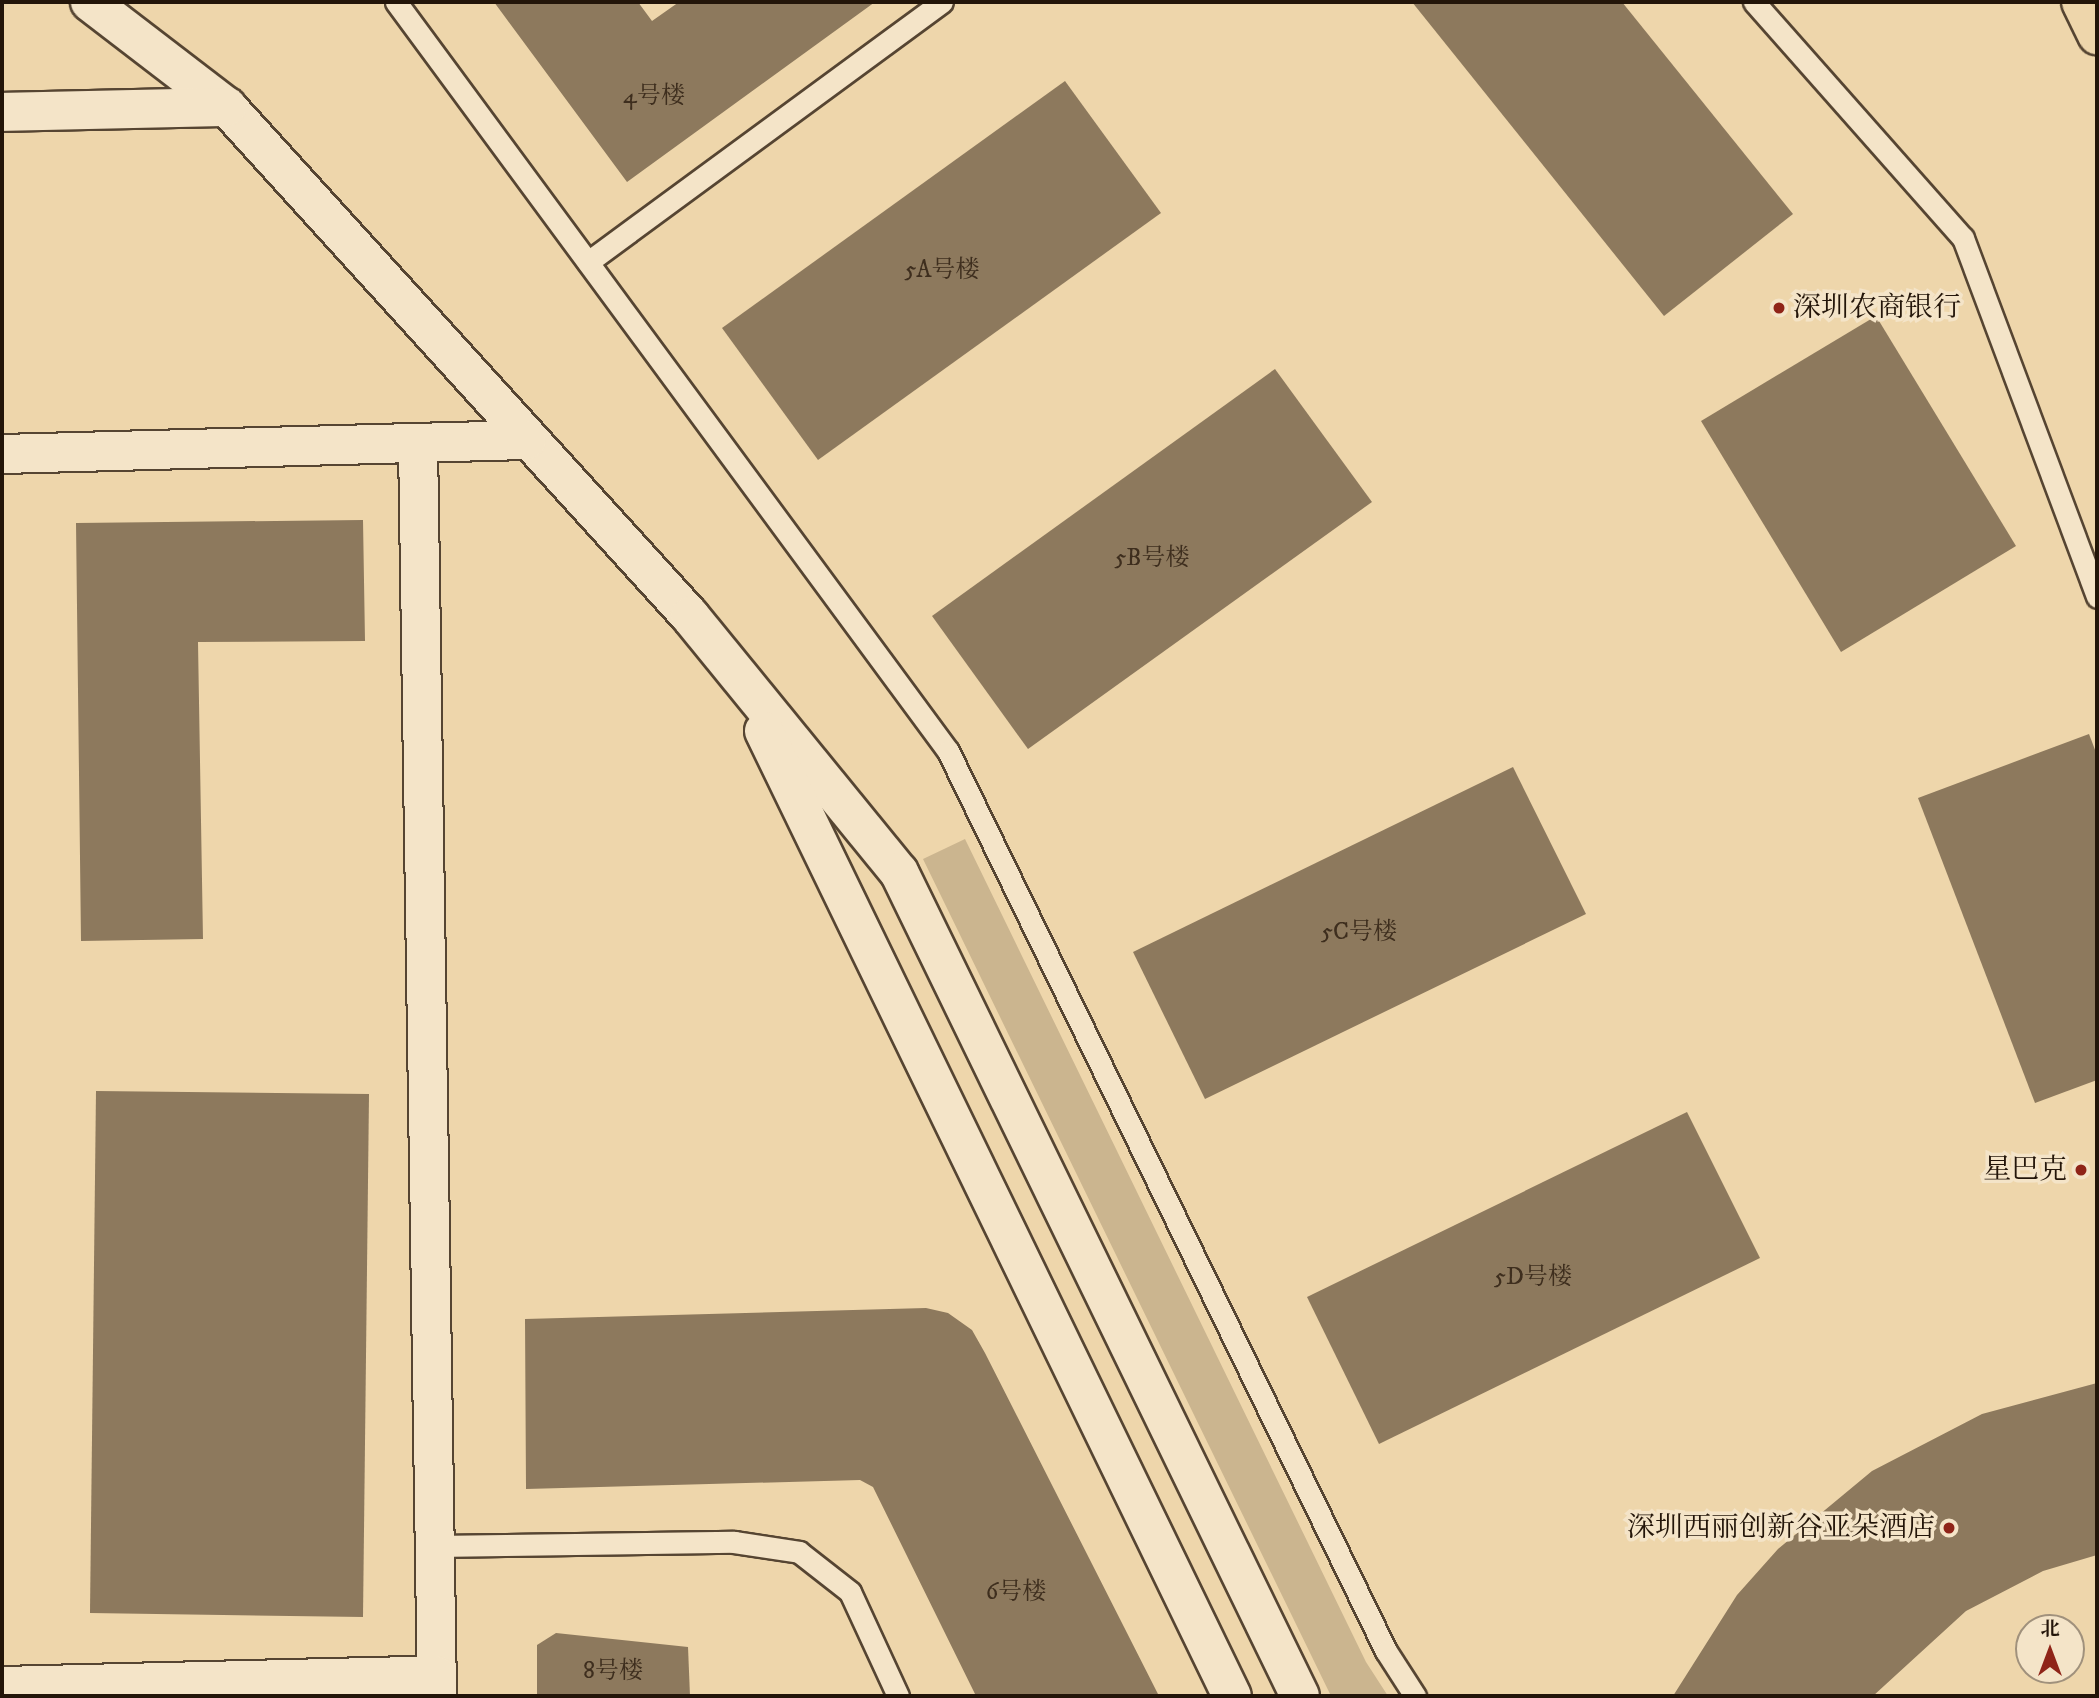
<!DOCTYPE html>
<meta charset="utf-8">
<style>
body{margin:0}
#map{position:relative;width:2099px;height:1698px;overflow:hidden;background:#eed6ab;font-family:"IM FELL DW Pica","Noto Serif SC",serif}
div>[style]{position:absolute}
.green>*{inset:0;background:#cbb58f}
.building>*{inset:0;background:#8d795d}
.roads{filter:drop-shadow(2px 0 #564532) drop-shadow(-2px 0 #564532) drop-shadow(0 2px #564532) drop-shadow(0 -2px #564532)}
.service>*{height:21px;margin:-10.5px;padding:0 10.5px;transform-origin:10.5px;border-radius:10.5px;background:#f4e4c8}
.minor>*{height:38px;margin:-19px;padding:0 19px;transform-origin:19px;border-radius:19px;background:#f4e4c8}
.primary>*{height:38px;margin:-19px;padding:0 19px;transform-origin:19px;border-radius:19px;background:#eed6ab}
.dots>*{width:19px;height:19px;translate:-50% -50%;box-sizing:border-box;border:4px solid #f4e4c8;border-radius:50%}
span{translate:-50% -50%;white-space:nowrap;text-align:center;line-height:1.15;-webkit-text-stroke:7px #f4e4c8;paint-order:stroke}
.number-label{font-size:24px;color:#3e2e1e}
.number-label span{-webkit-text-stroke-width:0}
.poi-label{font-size:28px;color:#231509}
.left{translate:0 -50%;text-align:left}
.right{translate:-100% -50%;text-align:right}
.frame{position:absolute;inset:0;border:4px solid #231509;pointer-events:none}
.north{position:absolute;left:2015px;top:1614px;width:70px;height:70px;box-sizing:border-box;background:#f4e4c8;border:2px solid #a0917c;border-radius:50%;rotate:0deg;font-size:19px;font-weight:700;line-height:28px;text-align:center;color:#231509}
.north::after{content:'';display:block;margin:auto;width:24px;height:32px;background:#8f2418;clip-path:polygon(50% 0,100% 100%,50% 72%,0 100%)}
</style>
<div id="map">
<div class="green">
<i style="clip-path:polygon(965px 839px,1366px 1662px,1388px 1696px,1331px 1696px,923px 859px)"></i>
</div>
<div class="building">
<i style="clip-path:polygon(494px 2px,638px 2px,652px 21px,679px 2px,875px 2px,627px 182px)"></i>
<i style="clip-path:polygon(1412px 2px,1622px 2px,1793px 214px,1664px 316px)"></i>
<i style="clip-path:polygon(1065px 81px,1161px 213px,818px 460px,722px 328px)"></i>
<i style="clip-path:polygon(1876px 316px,2016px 546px,1841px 652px,1701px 421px)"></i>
<i style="clip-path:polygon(1275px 369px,1372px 502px,1028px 749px,932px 616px)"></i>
<i style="clip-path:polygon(363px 520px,365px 641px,198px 642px,203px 939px,81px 941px,76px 523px)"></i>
<i style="clip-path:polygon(2089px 734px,2097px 755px,2097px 1080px,2035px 1103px,1918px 798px)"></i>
<i style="clip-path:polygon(1513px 767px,1586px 914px,1205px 1099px,1133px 952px)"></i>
<i style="clip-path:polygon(96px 1091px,369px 1094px,363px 1617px,90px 1613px)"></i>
<i style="clip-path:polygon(1687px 1112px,1760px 1258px,1379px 1444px,1307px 1297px)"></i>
<i style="clip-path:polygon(926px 1308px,948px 1313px,972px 1330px,985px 1353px,1159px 1696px,976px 1696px,873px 1487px,860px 1480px,526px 1489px,525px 1319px)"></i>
<i style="clip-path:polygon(2097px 1383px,2097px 1555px,2043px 1571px,1966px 1611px,1873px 1696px,1673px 1696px,1737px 1595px,1778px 1549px,1872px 1471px,1982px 1414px)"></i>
<i style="clip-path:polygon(556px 1633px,688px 1647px,690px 1696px,537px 1696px,537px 1645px)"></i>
</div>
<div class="roads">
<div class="service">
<i style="left:396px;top:2px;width:930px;rotate:53.61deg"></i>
<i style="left:948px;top:751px;width:1001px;rotate:64.05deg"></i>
<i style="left:1386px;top:1651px;width:54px;rotate:57.2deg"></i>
<i style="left:1754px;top:2px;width:315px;rotate:48.5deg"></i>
<i style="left:1963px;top:238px;width:383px;rotate:69.5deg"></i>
<i style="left:588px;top:262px;width:439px;rotate:-36.3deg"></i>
<i style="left:435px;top:1546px;width:299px;rotate:-0.8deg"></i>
<i style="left:734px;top:1542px;width:66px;rotate:8.7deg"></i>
<i style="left:799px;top:1552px;width:65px;rotate:38.1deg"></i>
<i style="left:850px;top:1592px;width:115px;rotate:65.2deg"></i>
</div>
<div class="minor">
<i style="left:90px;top:2px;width:173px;rotate:37.5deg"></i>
<i style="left:227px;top:107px;width:688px;rotate:47.71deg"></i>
<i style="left:690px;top:616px;width:330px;rotate:50.8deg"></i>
<i style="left:899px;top:872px;width:916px;rotate:64.05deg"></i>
<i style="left:2px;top:112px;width:225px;rotate:-1.3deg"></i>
<i style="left:418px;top:443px;width:1253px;rotate:89.13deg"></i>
<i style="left:2px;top:454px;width:525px;rotate:-1.53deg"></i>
<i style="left:764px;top:731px;width:1072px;rotate:64.13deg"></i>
<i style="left:2px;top:1686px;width:435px;rotate:-1.4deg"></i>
</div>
<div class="primary">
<i style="left:2081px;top:2px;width:37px;rotate:64deg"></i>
</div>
</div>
<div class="dots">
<i style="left:1779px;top:308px;background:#8f2418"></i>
<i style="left:2081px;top:1170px;background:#8f2418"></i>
<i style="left:1949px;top:1528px;background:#8f2418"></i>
</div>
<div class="number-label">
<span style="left:654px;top:97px">4号楼</span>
<span style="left:942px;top:271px">5A号楼</span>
<span style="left:1152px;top:559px">5B号楼</span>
<span style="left:1359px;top:933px">5C号楼</span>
<span style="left:1533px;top:1278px">5D号楼</span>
<span style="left:1016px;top:1593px">6号楼</span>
<span style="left:613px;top:1672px">8号楼</span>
</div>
<div class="poi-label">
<span class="left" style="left:1793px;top:308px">深圳农商银行</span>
<span class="right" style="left:2067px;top:1170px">星巴克</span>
<span class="right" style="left:1935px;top:1528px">深圳西丽创新谷亚朵酒店</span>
</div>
<div class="frame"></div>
<div class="north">北</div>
</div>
